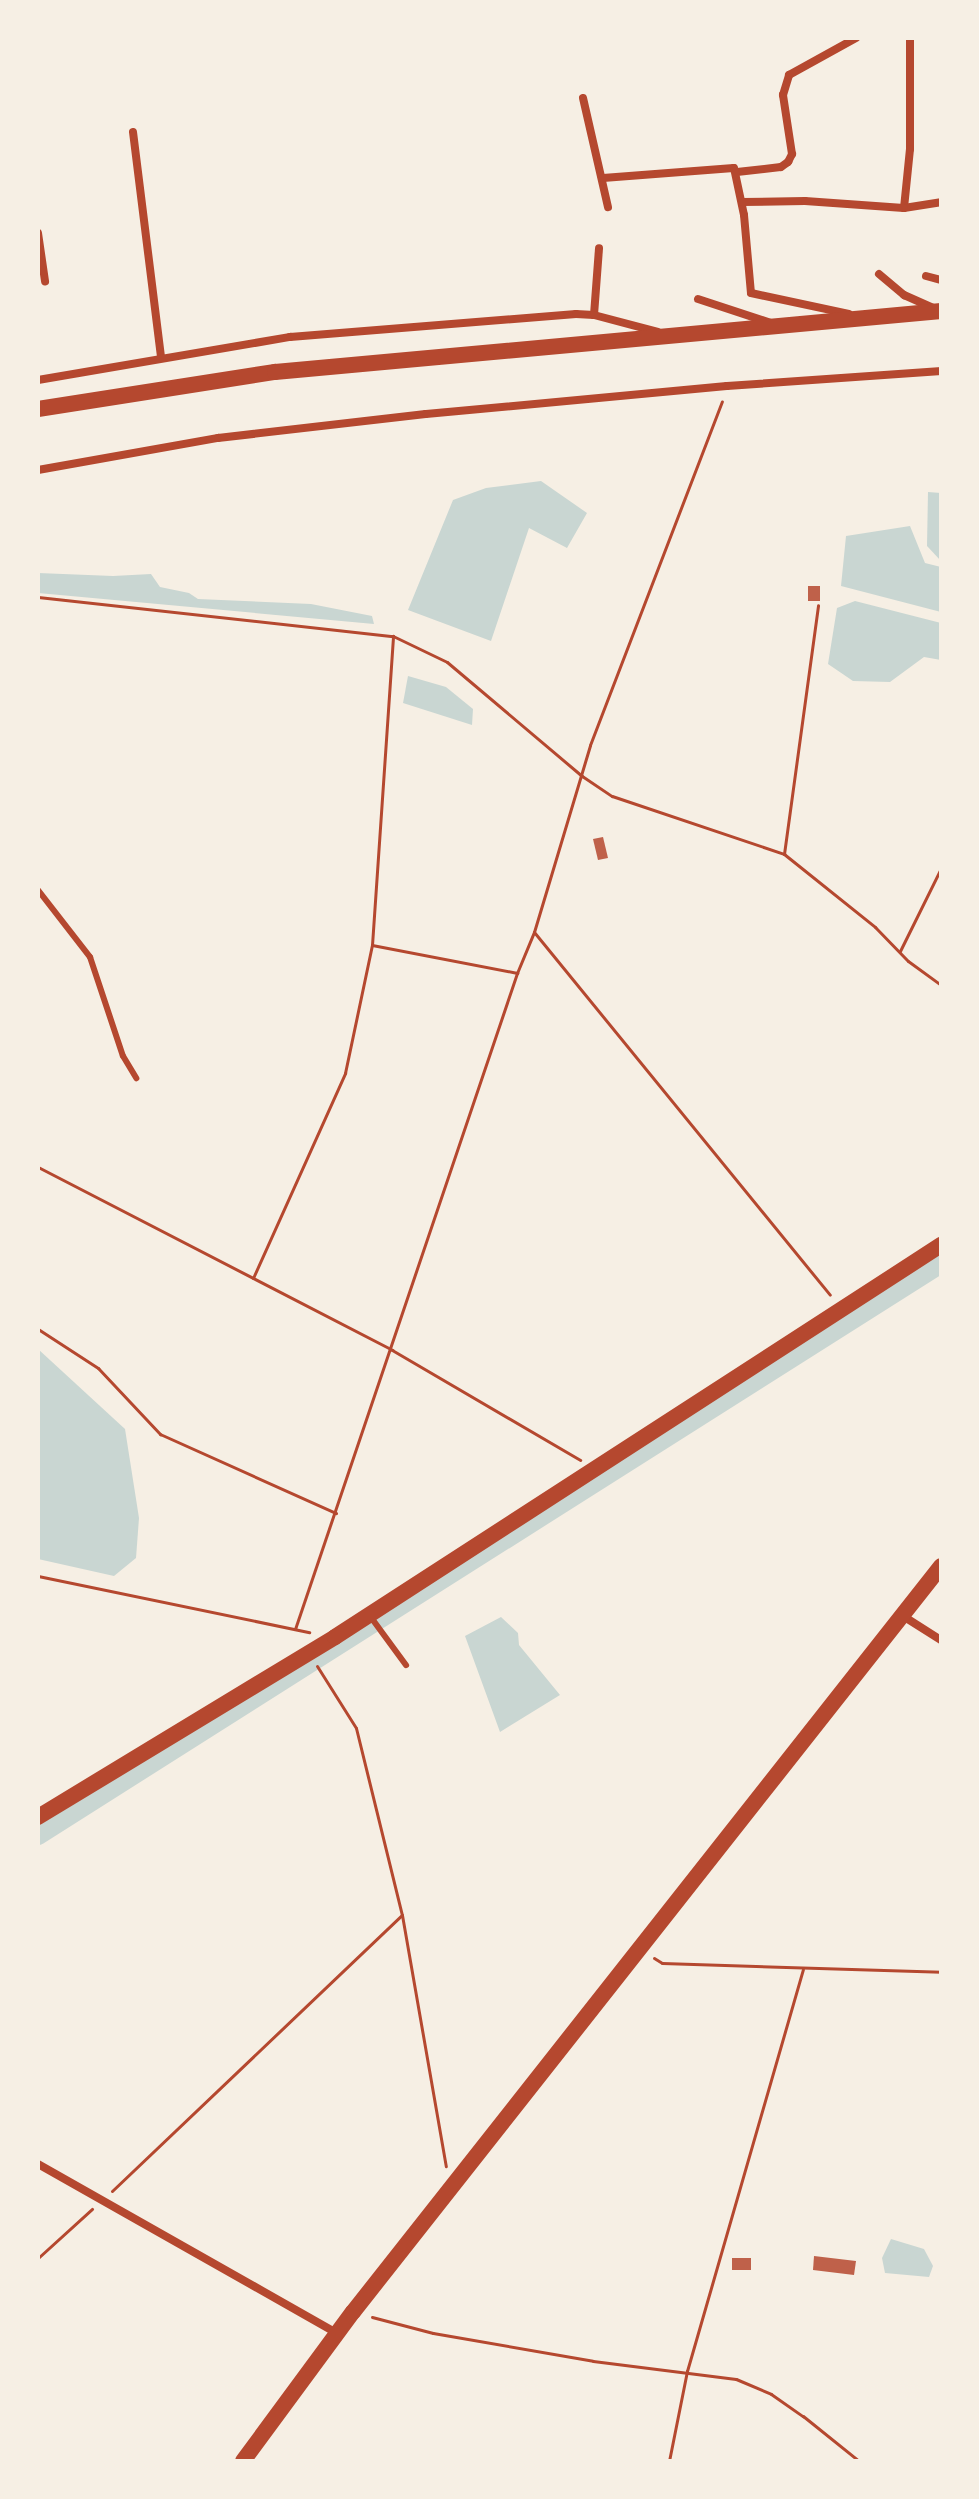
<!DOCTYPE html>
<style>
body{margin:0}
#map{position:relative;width:979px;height:2499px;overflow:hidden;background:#f6efe4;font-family:Mulish,sans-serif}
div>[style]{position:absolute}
.water>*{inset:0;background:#c9d6d2}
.canal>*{height:20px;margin:-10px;padding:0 10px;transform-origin:10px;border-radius:10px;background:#c9d6d2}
.building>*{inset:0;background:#bf614a}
.path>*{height:3px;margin:-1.5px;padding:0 1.5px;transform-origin:1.5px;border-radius:1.5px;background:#b5482f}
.service>*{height:6px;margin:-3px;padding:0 3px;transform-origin:3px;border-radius:3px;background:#b5482f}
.minor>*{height:8px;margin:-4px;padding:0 4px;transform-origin:4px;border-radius:4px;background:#b5482f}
.secondary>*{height:16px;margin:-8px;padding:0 8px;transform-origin:8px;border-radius:8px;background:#b5482f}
span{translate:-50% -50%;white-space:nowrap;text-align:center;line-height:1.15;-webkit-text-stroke:6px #f6efe4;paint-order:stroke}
.frame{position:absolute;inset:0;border:40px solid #f6efe4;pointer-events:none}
</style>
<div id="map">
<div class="water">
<i style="clip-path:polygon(541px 481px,587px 513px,567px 548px,529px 528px,491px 641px,408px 610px,453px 500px,486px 488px)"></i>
<i style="clip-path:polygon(928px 492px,941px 493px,941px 561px,927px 546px)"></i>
<i style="clip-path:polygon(910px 526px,925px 563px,941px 567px,941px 612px,841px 586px,846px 536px)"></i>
<i style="clip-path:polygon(38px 573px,113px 576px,151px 574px,160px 587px,189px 593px,198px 599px,311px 604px,372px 616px,374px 624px,38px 593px)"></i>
<i style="clip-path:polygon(855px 601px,941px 623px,941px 660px,924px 657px,890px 682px,853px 681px,828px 664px,837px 608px)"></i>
<i style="clip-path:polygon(408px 676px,446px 687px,473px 709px,472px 725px,403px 703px)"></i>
<i style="clip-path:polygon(38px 1349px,125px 1429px,139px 1518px,136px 1558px,114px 1576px,38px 1559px)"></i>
<i style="clip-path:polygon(501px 1617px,518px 1633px,519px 1645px,560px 1695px,500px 1732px,465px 1636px)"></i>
<i style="clip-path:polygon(891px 2239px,924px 2249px,933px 2266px,929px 2277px,885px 2273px,882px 2258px)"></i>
</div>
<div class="canal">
<i style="left:38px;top:1835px;width:1069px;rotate:-32.35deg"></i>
</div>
<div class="building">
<i style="clip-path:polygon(808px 586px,820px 586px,820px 601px,808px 601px)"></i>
<i style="clip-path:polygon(603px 837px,608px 858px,598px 860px,593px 839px)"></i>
<i style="clip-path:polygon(814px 2256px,856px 2261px,854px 2275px,813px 2270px)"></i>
<i style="clip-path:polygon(732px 2258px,751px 2258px,751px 2270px,732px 2270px)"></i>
</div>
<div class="path">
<i style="left:38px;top:597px;width:357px;rotate:6.3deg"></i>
<i style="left:393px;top:636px;width:60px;rotate:25.7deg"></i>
<i style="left:447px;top:662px;width:177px;rotate:40.2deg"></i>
<i style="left:582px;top:776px;width:36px;rotate:34deg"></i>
<i style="left:612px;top:796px;width:182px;rotate:18.6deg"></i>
<i style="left:784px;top:854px;width:117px;rotate:38.7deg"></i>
<i style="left:875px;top:927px;width:47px;rotate:45.9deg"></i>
<i style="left:908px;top:961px;width:41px;rotate:36deg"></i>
<i style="left:784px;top:854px;width:251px;rotate:-82.2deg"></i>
<i style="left:534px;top:932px;width:468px;rotate:50.8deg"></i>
<i style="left:372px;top:945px;width:148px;rotate:10.9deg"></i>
<i style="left:900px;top:951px;width:93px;rotate:-63.7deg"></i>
<i style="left:38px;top:1167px;width:399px;rotate:27.3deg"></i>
<i style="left:392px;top:1350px;width:218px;rotate:30.3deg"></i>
<i style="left:253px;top:1278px;width:225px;rotate:-65.8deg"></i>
<i style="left:345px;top:1073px;width:131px;rotate:-78.1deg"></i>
<i style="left:372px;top:945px;width:310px;rotate:-86.1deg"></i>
<i style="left:38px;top:1329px;width:72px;rotate:33deg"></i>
<i style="left:98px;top:1368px;width:91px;rotate:46.8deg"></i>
<i style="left:160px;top:1434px;width:193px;rotate:24.2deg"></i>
<i style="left:38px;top:1576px;width:277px;rotate:11.7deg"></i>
<i style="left:295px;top:1629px;width:693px;rotate:-71.3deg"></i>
<i style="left:517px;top:973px;width:44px;rotate:-67.5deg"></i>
<i style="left:534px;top:932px;width:195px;rotate:-73.3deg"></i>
<i style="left:590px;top:745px;width:368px;rotate:-69deg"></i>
<i style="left:317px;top:1666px;width:73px;rotate:57.8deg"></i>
<i style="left:356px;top:1728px;width:193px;rotate:76.2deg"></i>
<i style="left:402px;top:1915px;width:255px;rotate:80.1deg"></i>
<i style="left:654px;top:1958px;width:9px;rotate:32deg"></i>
<i style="left:662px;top:1963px;width:279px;rotate:1.8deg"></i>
<i style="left:112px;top:2191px;width:400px;rotate:-43.6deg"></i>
<i style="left:38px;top:2258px;width:73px;rotate:-42.2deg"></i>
<i style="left:372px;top:2317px;width:63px;rotate:14.7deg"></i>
<i style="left:433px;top:2333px;width:162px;rotate:9.9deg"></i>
<i style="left:593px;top:2361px;width:144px;rotate:7.2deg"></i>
<i style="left:736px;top:2379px;width:38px;rotate:23deg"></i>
<i style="left:771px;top:2394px;width:39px;rotate:35deg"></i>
<i style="left:803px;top:2416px;width:72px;rotate:38.8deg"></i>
<i style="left:669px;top:2461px;width:92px;rotate:-78.7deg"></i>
<i style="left:687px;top:2371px;width:418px;rotate:-73.9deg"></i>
</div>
<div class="service">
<i style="left:38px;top:890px;width:85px;rotate:52.2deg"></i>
<i style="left:90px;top:957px;width:104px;rotate:71.6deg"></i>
<i style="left:123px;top:1056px;width:26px;rotate:59deg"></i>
<i style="left:370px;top:1616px;width:61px;rotate:53.7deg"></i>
</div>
<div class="minor">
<i style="left:910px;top:38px;width:111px;rotate:90deg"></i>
<i style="left:910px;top:149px;width:59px;rotate:95.8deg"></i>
<i style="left:904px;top:208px;width:37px;rotate:-9deg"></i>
<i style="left:583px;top:98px;width:112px;rotate:77.1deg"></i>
<i style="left:133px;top:132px;width:227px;rotate:82.9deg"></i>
<i style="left:737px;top:172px;width:44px;rotate:-6.5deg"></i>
<i style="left:781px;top:167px;width:9px;rotate:-36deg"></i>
<i style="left:788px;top:162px;width:9px;rotate:-63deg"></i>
<i style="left:792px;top:154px;width:60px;rotate:-98.7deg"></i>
<i style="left:783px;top:95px;width:21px;rotate:-73deg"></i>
<i style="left:789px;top:75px;width:77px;rotate:-28.9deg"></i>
<i style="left:603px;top:178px;width:131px;rotate:-4.4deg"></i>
<i style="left:734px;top:168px;width:48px;rotate:78deg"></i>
<i style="left:744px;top:215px;width:78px;rotate:84.9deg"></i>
<i style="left:751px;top:293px;width:100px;rotate:12.1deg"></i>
<i style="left:742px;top:202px;width:63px;rotate:-0.9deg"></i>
<i style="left:805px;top:201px;width:99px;rotate:4deg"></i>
<i style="left:38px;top:233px;width:49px;rotate:81.7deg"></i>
<i style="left:879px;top:274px;width:33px;rotate:40deg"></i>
<i style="left:904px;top:295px;width:32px;rotate:24deg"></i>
<i style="left:926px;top:276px;width:16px;rotate:15deg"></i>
<i style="left:698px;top:299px;width:77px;rotate:18.2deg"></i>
<i style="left:594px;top:315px;width:67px;rotate:-85.7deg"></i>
<i style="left:38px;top:380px;width:256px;rotate:-9.7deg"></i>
<i style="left:290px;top:337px;width:287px;rotate:-4.6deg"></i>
<i style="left:576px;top:314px;width:18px;rotate:3deg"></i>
<i style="left:594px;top:315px;width:66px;rotate:14.9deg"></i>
<i style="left:38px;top:470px;width:183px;rotate:-10.1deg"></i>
<i style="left:218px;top:438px;width:209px;rotate:-6.6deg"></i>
<i style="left:426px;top:414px;width:302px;rotate:-5.3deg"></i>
<i style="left:727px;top:386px;width:215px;rotate:-4deg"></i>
<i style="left:903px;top:1616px;width:45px;rotate:32.3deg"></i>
<i style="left:38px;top:2164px;width:343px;rotate:29.5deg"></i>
</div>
<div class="secondary">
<i style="left:38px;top:409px;width:240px;rotate:-8.9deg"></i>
<i style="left:275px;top:372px;width:669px;rotate:-5.23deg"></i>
<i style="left:38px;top:1817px;width:347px;rotate:-31.2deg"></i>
<i style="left:335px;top:1637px;width:722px;rotate:-32.9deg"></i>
<i style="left:243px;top:2461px;width:185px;rotate:-53.6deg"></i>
<i style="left:353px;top:2312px;width:950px;rotate:-51.75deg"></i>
</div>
<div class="frame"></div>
</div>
